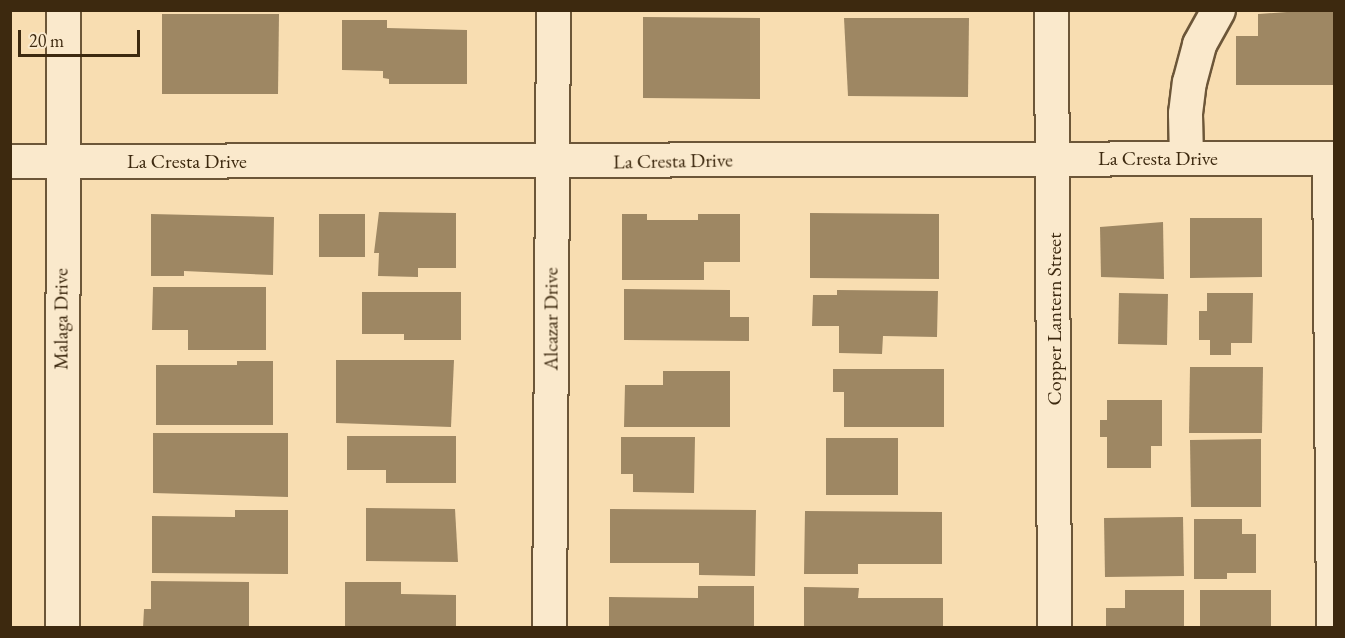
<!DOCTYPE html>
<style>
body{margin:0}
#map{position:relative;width:1345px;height:638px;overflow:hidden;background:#f8ddb1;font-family:"EB Garamond",serif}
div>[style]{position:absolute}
.building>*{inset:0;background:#9e8763}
.roads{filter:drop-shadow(2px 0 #6c5638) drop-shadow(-2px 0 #6c5638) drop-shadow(0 2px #6c5638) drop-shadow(0 -2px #6c5638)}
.minor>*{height:33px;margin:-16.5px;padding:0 16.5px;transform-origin:16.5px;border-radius:16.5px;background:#fae9cc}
span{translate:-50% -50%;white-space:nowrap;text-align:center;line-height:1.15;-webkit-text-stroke:4.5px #fae9cc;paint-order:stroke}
.street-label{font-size:20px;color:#3d290f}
.frame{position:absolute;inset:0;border:12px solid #3d290f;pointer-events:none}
.scale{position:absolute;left:18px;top:30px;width:122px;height:27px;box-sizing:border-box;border:3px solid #3d290f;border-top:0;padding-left:8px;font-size:18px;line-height:21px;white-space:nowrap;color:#3d290f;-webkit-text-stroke:4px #fae9cc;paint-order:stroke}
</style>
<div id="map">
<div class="building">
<i style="clip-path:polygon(1314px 10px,1334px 10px,1334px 85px,1236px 85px,1236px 36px,1258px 36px,1258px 14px)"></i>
<i style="clip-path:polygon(162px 14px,279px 14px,278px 94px,162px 94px)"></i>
<i style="clip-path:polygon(643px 17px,760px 18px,760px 99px,643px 98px)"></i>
<i style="clip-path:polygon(844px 18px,969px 18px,968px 97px,848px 96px)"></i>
<i style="clip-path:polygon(342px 20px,387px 20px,387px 28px,467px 30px,467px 84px,389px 84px,389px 79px,383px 78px,383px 71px,342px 70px)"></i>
<i style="clip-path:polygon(379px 212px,456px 213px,456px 268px,418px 268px,418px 277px,378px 276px,379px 253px,374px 253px)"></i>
<i style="clip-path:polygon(810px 213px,939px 214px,939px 279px,810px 278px)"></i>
<i style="clip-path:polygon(151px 214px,274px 217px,273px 275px,184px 271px,184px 276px,151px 276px)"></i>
<i style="clip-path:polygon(319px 214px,365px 214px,365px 257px,319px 257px)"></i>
<i style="clip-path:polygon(622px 214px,647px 214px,647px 220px,698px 220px,698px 214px,740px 214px,740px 262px,704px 262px,704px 280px,622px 280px)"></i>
<i style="clip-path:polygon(1190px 218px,1262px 218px,1262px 277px,1190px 278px)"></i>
<i style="clip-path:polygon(1163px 222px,1164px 279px,1101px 277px,1100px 227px)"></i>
<i style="clip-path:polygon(153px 287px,266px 287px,266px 350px,188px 350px,188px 330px,152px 330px)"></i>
<i style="clip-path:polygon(624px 289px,730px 290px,730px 317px,749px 317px,749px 341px,624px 340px)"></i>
<i style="clip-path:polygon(837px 290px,938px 291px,937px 337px,883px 336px,882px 354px,839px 353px,839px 326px,812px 326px,813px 295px,837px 295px)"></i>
<i style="clip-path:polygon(362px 292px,461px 292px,461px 340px,404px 340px,404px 334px,362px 334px)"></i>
<i style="clip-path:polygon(1119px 293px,1168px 294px,1167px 345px,1118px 344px)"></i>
<i style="clip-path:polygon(1207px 293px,1253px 293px,1252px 343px,1231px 343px,1231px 355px,1210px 355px,1210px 340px,1199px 340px,1199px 311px,1207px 311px)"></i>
<i style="clip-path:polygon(336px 360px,454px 360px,451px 427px,336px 423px)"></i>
<i style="clip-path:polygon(237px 361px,273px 361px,273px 425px,156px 425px,156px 365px,237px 365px)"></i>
<i style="clip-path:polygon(1190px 367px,1263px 367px,1262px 433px,1189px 433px)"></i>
<i style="clip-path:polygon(833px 369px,944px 369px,944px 427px,844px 427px,844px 392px,833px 392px)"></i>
<i style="clip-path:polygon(663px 371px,730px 371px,730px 427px,624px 427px,625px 385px,663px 385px)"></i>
<i style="clip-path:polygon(1107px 400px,1162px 400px,1162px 446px,1151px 446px,1151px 468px,1107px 468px,1107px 437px,1100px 437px,1100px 420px,1107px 420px)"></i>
<i style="clip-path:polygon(153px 433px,288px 433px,288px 497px,153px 493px)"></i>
<i style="clip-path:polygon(347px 436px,456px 436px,456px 483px,386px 483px,386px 470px,347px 470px)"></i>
<i style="clip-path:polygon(621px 437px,695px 437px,694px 493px,633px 492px,633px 474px,621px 474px)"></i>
<i style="clip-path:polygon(826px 438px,898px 438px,898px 495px,826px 495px)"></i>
<i style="clip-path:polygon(1261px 439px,1261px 507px,1191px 507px,1190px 440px)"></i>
<i style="clip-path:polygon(366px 508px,455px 509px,458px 562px,366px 561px)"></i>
<i style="clip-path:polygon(610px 509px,756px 510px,755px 576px,699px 575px,699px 563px,610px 563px)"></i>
<i style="clip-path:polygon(235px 510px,288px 510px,288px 574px,152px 573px,152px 516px,235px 517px)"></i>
<i style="clip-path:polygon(805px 511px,942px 512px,942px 564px,858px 564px,858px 574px,804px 574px)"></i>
<i style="clip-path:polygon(1183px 517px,1184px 576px,1105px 577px,1104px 518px)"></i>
<i style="clip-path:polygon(1194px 519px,1242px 519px,1242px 534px,1256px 534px,1256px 573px,1227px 573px,1227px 579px,1194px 579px)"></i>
<i style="clip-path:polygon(151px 581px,249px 582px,249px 628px,143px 628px,144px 609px,151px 609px)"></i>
<i style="clip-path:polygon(345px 582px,401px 582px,401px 594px,456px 595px,456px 628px,345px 628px)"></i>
<i style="clip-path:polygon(698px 586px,754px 586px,754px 628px,609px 628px,609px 597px,698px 598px)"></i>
<i style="clip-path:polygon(804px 587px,859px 588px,858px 598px,943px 598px,943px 628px,804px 628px)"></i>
<i style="clip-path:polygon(1125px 590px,1184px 590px,1184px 628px,1106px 628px,1106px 608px,1125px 608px)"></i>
<i style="clip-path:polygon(1200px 590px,1271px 590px,1271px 628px,1200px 628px)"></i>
</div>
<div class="roads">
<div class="minor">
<i style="left:1051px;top:10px;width:618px;rotate:89.72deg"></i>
<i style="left:1186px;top:158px;width:45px;rotate:-91.3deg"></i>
<i style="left:1185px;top:113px;width:31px;rotate:-83deg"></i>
<i style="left:1189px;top:82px;width:39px;rotate:-75deg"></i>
<i style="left:1199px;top:44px;width:39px;rotate:-61deg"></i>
<i style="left:1329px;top:158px;width:470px;rotate:89.5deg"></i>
<i style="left:10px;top:161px;width:1324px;rotate:-0.13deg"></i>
<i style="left:62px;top:628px;width:618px;rotate:-89.91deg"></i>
<i style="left:549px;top:628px;width:618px;rotate:-89.63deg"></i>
</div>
</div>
<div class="street-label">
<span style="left:1158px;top:158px">La Cresta Drive</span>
<span style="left:187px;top:161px">La Cresta Drive</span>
<span style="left:673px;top:161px;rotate:-1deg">La Cresta Drive</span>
<span style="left:61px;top:319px;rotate:-90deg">Malaga Drive</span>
<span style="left:551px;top:319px;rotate:-90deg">Alcazar Drive</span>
<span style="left:1054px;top:319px;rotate:-90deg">Copper Lantern Street</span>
</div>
<div class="frame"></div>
<div class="scale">20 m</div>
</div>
